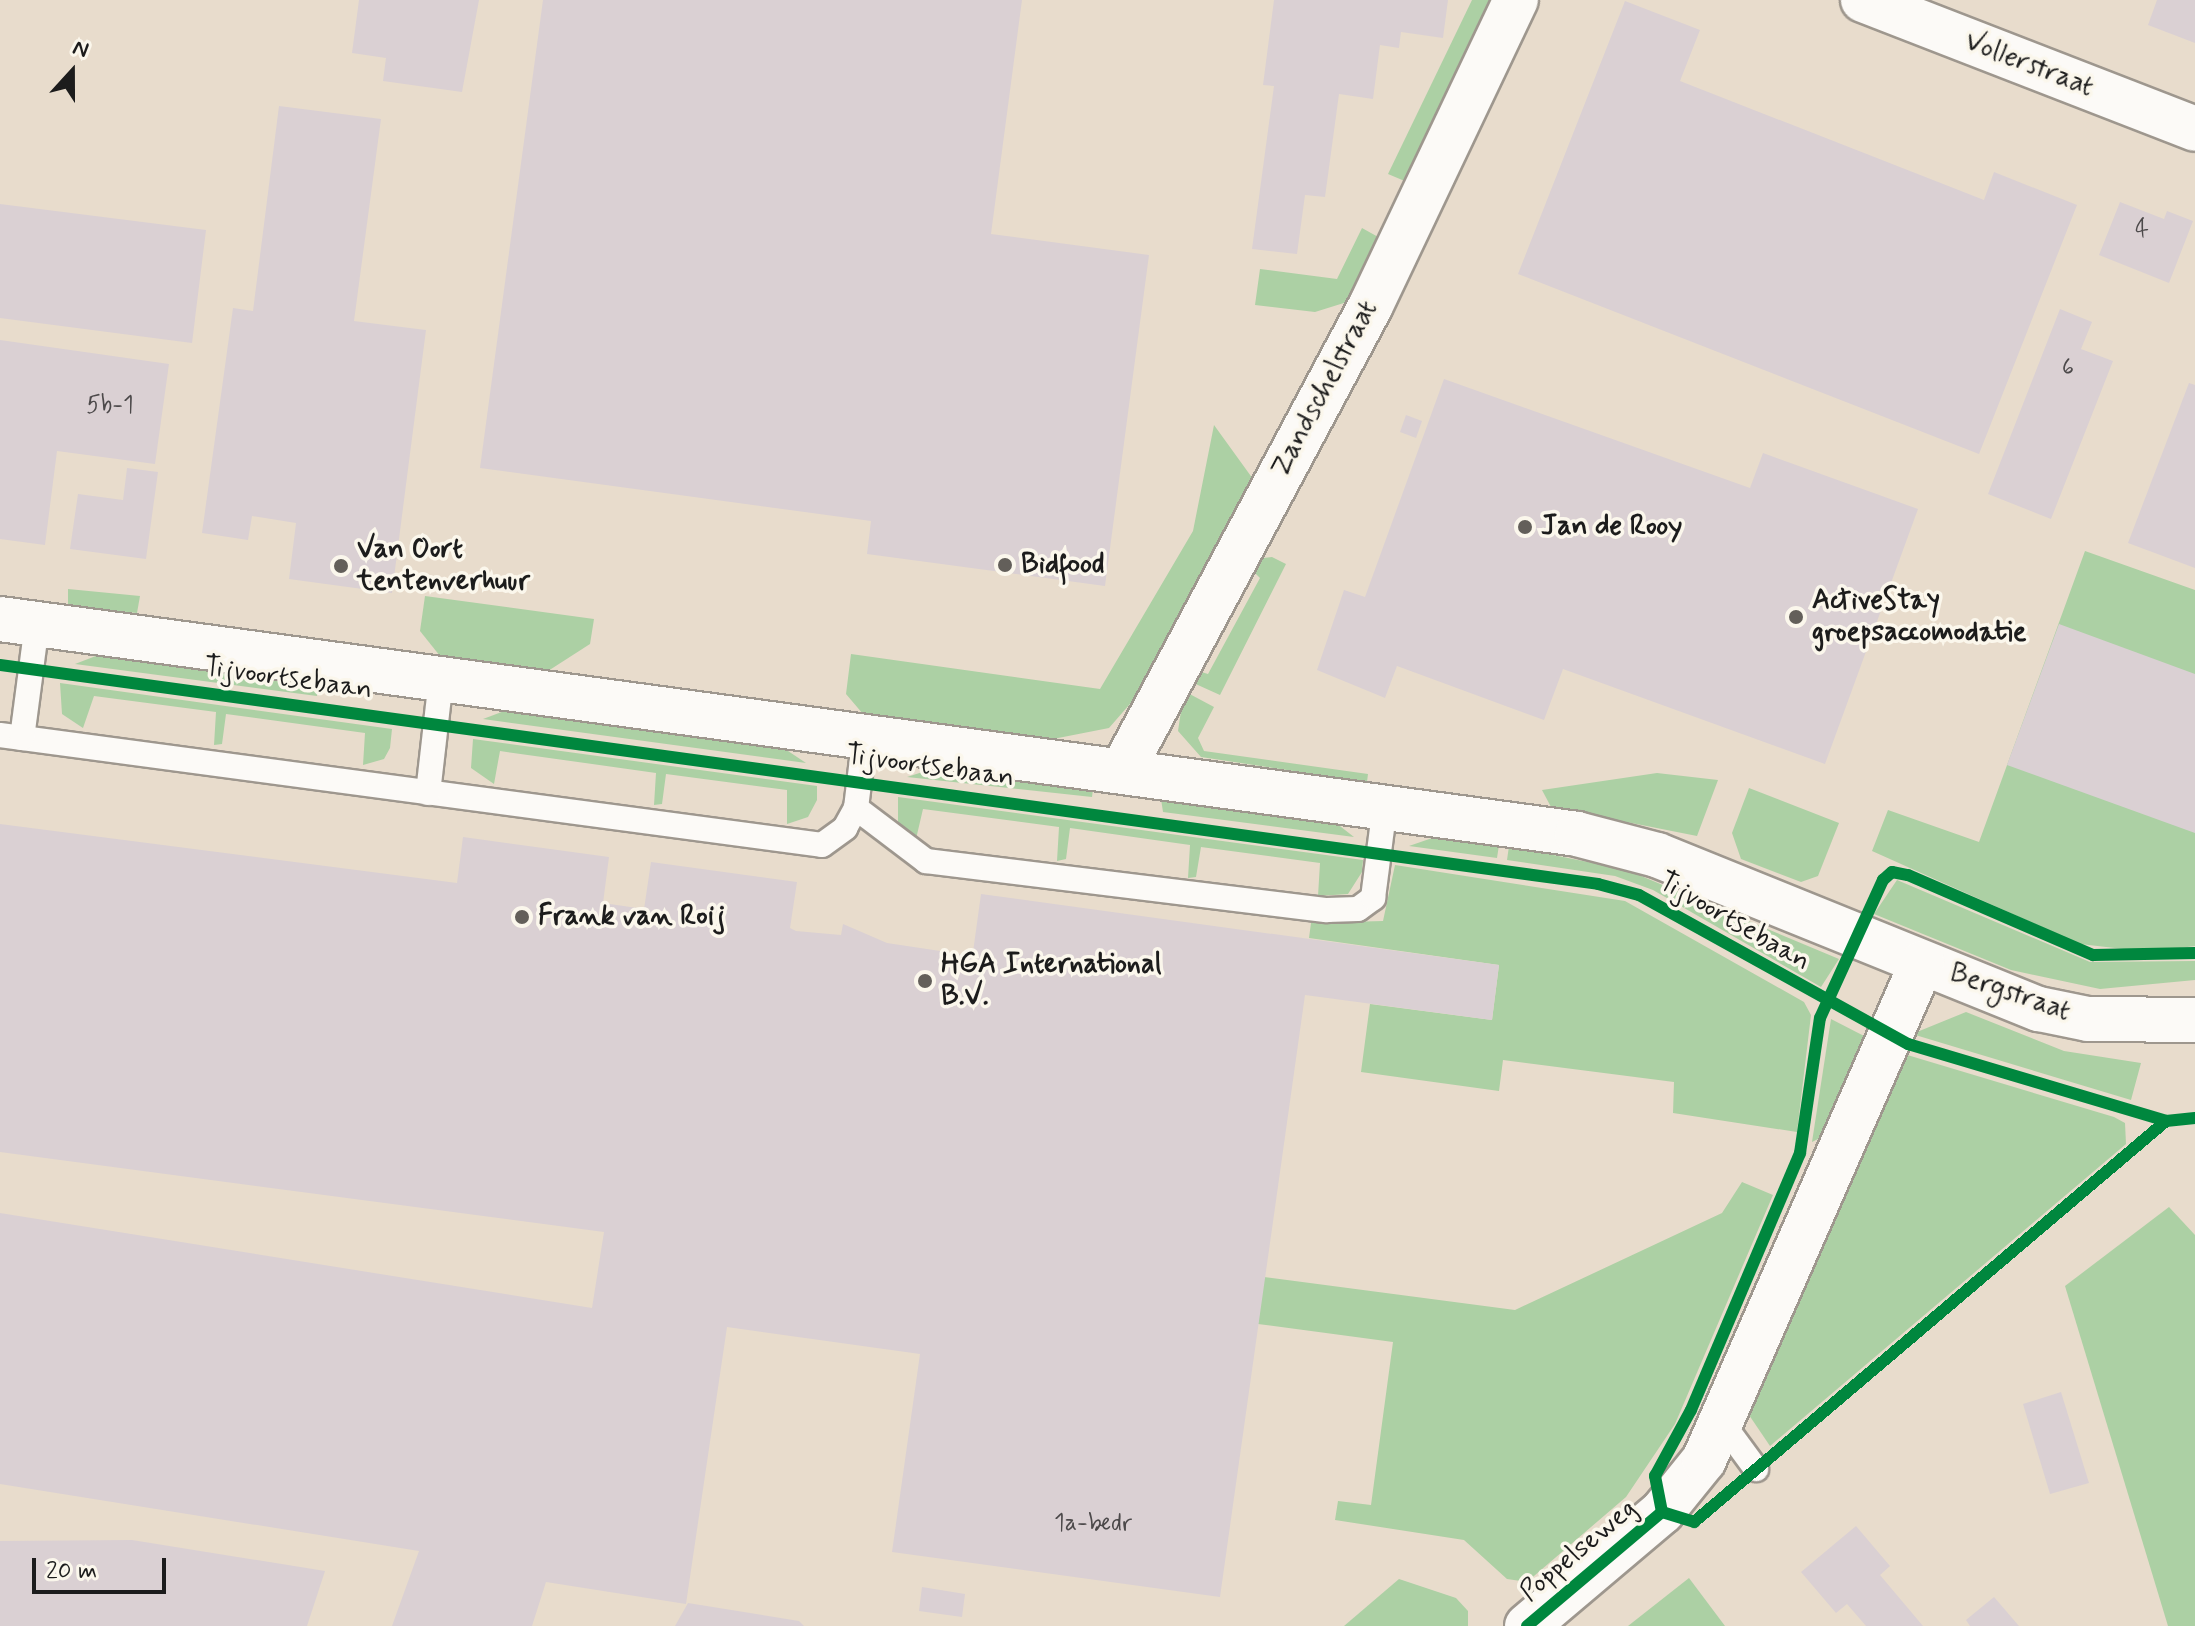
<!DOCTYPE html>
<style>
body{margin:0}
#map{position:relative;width:2195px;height:1626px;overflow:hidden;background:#e8dccc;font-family:Mynerve,sans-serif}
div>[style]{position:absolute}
.green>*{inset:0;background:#acd0a4}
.building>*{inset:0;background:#dad0d3}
.roads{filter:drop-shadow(2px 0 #9e978e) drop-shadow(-2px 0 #9e978e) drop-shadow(0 2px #9e978e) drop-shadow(0 -2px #9e978e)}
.lane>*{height:24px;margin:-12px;padding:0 12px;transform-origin:12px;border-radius:12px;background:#fcfaf7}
.street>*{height:44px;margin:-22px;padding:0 22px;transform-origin:22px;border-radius:22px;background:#fcfaf7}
.secondary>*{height:44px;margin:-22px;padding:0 22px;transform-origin:22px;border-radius:22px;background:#fcfaf7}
.cycleway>*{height:12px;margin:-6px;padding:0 6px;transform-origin:6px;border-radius:6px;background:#00873e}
.dots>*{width:22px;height:22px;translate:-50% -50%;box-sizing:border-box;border:4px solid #fbf7ec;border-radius:50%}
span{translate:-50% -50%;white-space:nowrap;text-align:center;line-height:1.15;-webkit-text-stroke:7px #fbf7ec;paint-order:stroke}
.number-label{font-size:24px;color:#4c494a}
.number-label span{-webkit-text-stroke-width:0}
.street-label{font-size:28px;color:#1c1c1c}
.poi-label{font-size:28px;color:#1c1c1c;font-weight:700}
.left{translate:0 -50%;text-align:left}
.north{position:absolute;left:32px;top:32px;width:80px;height:80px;-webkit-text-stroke:6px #fbf7ec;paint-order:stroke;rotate:21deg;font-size:22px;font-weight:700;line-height:32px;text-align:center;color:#1c1c1c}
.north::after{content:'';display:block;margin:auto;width:28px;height:36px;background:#1c1c1c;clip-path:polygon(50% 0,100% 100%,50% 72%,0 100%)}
.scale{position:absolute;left:32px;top:1558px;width:134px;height:36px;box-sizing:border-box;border:4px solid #1c1c1c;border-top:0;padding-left:10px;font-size:24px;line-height:28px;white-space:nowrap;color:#1c1c1c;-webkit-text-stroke:6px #fbf7ec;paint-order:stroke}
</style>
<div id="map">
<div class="green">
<i style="clip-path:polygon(1472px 0,1494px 0,1407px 182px,1388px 174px)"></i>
<i style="clip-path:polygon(1362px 228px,1380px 238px,1347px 302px,1315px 312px,1255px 305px,1260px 269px,1337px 279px)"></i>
<i style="clip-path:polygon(1214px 425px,1253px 479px,1136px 697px,1109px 728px,1053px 739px,863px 714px,846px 694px,851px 654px,1100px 689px,1193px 531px)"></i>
<i style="clip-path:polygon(2085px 551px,2195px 590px,2195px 946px,2150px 952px,2080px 944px,1872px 851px,1888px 810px,1979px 842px)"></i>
<i style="clip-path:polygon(1272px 557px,1286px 564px,1220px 695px,1189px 681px,1195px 670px,1208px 674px,1260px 578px,1250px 568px,1255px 559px)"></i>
<i style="clip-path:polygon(68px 589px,140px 596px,137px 613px,68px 606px)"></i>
<i style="clip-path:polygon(425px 596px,594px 619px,590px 644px,548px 671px,440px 656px,420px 631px)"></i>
<i style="clip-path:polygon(101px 654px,317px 684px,317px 696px,75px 664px)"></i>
<i style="clip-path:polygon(60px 683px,392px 729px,390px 748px,384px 759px,363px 765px,365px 733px,226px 714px,222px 744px,214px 745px,216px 712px,94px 696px,83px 728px,62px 714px)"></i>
<i style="clip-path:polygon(1184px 691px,1214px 707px,1198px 738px,1204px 751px,1368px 774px,1367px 782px,1201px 757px,1178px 731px)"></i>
<i style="clip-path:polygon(507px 710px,782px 747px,806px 763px,483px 719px)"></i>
<i style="clip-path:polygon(473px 739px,817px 786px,817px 800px,808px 817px,787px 824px,787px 790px,666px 774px,662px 804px,654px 805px,656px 773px,500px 751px,494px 784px,471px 768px)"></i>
<i style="clip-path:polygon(935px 768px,1093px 789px,1092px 797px,907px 777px)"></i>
<i style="clip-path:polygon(1657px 773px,1718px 780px,1697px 836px,1551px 807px,1542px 790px)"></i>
<i style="clip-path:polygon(1749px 788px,1839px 823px,1818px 876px,1801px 882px,1741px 859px,1732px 833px)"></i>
<i style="clip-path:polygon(898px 797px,1363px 860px,1362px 872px,1348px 894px,1318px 896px,1320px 863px,1201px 847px,1196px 877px,1188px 878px,1190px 845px,1070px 828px,1066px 859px,1057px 861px,1059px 827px,923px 809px,916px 839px,898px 828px)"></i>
<i style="clip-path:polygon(1161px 799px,1336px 823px,1354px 837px,1163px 812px)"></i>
<i style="clip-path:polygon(1438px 836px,1499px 845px,1497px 858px,1409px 846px)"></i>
<i style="clip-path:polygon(1509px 846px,1627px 870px,1839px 959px,1821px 987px,1653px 890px,1615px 876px,1507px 860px)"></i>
<i style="clip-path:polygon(1395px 865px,1625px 901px,1804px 1002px,1811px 1015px,1797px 1132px,1673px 1113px,1674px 1082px,1503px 1060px,1499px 1091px,1361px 1072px,1370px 1004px,1492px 1020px,1499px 965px,1309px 938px,1311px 923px,1383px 921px)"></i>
<i style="clip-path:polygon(1897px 880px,2090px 962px,2195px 961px,2195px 980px,2100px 989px,2011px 970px,1874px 914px)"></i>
<i style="clip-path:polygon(1966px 1012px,2064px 1051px,2141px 1063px,2131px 1100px,1912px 1034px)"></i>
<i style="clip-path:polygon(1831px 1019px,1866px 1037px,1824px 1136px,1812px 1142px)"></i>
<i style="clip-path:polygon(1904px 1054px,2114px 1117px,2125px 1123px,2126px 1144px,1770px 1446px,1749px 1415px)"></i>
<i style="clip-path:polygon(1742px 1182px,1773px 1195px,1675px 1424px,1626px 1497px,1527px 1582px,1507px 1579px,1464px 1540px,1335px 1520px,1338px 1501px,1371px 1505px,1393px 1342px,1258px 1324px,1264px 1277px,1515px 1310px,1722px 1213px)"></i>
<i style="clip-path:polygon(2169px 1207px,2195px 1235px,2195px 1626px,2168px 1626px,2065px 1286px)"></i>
<i style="clip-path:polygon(1689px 1578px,1725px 1626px,1628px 1626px)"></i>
<i style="clip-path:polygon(1399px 1579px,1456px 1598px,1468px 1611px,1468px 1626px,1344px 1626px)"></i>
</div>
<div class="building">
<i style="clip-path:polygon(359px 0,479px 0,462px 92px,383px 81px,386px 58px,352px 53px)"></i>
<i style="clip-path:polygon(543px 0,1022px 0,991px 234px,1149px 255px,1105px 586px,867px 554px,871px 521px,480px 468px)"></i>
<i style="clip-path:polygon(1274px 0,1448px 0,1443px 38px,1401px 32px,1399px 48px,1380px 45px,1373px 99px,1339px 94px,1325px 197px,1305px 195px,1297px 254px,1252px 249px,1274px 86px,1263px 85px)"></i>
<i style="clip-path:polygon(2157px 0,2195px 0,2195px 43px,2148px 25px)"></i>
<i style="clip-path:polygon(1625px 1px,1700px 30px,1680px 81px,1984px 200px,1994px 172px,2077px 205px,1979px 454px,1518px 274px)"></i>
<i style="clip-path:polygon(279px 106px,381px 119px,354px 321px,426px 330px,392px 593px,289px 579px,296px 523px,252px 516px,248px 540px,202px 533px,233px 308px,253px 311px)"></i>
<i style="clip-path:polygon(2120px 202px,2164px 219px,2167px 211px,2193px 221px,2169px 283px,2099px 255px)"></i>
<i style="clip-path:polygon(0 204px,206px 230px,192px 343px,0 318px)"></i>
<i style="clip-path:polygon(2060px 309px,2092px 322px,2081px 349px,2113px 361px,2051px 519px,1988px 494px)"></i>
<i style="clip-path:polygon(0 340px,169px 364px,155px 464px,57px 451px,45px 545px,0 539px)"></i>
<i style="clip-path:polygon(1444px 379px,1750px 488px,1763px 453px,1918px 509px,1825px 764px,1563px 669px,1544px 720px,1397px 666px,1385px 698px,1317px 670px,1344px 590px,1365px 597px)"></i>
<i style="clip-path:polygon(2189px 383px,2195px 385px,2195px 568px,2128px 543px)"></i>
<i style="clip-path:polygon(1406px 415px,1422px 421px,1416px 438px,1400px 432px)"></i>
<i style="clip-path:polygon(127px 468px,158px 472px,146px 559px,70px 549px,78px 494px,123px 500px)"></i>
<i style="clip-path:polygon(2059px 624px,2195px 674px,2195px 833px,2007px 765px)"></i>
<i style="clip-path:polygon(0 824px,457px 883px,463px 837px,609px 857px,603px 903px,644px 909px,651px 862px,797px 882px,790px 928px,796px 931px,841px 935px,843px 924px,887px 943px,967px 955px,973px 952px,981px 894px,1499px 965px,1492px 1020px,1305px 995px,1220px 1597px,892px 1552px,920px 1354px,727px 1327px,686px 1604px,546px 1582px,532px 1626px,392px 1626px,419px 1551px,0 1484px,0 1213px,592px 1308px,604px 1232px,0 1152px)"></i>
<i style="clip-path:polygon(2061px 1392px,2089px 1483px,2050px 1494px,2023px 1404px)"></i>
<i style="clip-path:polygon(1856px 1526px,1890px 1566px,1880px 1575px,1923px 1626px,1866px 1626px,1847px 1604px,1836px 1613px,1801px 1572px)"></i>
<i style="clip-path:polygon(132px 1540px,325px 1571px,307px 1626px,0 1626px,0 1541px)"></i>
<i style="clip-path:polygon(922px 1587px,965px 1594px,962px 1617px,919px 1611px)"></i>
<i style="clip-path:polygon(1994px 1597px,2019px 1626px,1970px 1626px,1966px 1620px)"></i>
<i style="clip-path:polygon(688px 1603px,799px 1621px,804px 1626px,675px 1626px)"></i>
</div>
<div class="roads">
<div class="lane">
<i style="left:0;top:735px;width:829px;rotate:7.62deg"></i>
<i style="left:822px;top:845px;width:29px;rotate:-36deg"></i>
<i style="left:845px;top:828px;width:23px;rotate:-61deg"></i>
<i style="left:856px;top:808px;width:74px;rotate:-83deg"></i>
<i style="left:22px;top:738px;width:115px;rotate:-82.5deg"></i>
<i style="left:428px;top:793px;width:115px;rotate:-83.5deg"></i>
<i style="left:856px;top:808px;width:88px;rotate:37.1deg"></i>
<i style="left:926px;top:861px;width:404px;rotate:7deg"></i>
<i style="left:1327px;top:910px;width:31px;rotate:-2deg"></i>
<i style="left:1358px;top:909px;width:19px;rotate:-36deg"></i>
<i style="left:1373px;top:898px;width:93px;rotate:-82.6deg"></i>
<i style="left:1723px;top:1424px;width:56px;rotate:53.7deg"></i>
</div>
<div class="street">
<i style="left:1863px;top:0;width:356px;rotate:21.2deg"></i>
<i style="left:1122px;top:771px;width:528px;rotate:-61.88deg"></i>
<i style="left:1371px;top:305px;width:338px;rotate:-64.6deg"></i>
</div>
<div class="secondary">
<i style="left:0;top:619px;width:1592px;rotate:7.76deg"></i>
<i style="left:1577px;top:834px;width:83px;rotate:14.7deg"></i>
<i style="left:1657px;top:855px;width:412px;rotate:22deg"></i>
<i style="left:2039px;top:1009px;width:50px;rotate:11.5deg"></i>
<i style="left:2088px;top:1019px;width:107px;rotate:0.5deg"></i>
<i style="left:1527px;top:1626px;width:177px;rotate:-40.2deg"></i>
<i style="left:1662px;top:1512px;width:67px;rotate:-51.1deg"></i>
<i style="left:1704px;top:1460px;width:543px;rotate:-66.32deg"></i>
</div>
</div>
<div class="cycleway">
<i style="left:0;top:665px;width:1613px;rotate:7.8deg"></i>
<i style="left:1598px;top:884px;width:42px;rotate:15deg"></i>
<i style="left:1639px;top:895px;width:308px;rotate:29deg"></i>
<i style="left:1908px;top:1044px;width:269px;rotate:16.6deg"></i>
<i style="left:2166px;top:1121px;width:29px;rotate:-6deg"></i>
<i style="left:1662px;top:1512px;width:37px;rotate:-101deg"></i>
<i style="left:1655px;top:1476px;width:75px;rotate:-61.4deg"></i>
<i style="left:1691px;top:1410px;width:279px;rotate:-67deg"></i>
<i style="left:1800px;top:1153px;width:136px;rotate:-81.6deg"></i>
<i style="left:1820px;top:1018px;width:152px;rotate:-65.5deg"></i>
<i style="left:1883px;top:880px;width:12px;rotate:-42deg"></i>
<i style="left:1892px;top:872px;width:16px;rotate:11deg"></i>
<i style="left:1908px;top:875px;width:202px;rotate:23.4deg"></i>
<i style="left:2093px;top:955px;width:102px;rotate:-1.1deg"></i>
<i style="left:1662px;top:1512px;width:34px;rotate:17deg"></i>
<i style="left:1694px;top:1522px;width:619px;rotate:-40.35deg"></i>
<i style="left:1527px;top:1626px;width:177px;rotate:-40.2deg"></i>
</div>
<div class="dots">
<i style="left:1525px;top:527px;background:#635f5a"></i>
<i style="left:1005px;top:565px;background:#635f5a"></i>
<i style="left:341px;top:566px;background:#635f5a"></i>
<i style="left:1796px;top:617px;background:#635f5a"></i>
<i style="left:522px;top:917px;background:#635f5a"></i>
<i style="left:925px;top:981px;background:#635f5a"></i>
</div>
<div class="number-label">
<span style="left:2142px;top:230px">4</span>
<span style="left:2068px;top:368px">6</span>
<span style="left:110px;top:406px">5b-1</span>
<span style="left:1093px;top:1524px">1a-bedr</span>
</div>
<div class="street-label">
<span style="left:2029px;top:65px;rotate:21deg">Vollerstraat</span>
<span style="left:1325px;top:389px;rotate:-62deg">Zandschelstraat</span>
<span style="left:288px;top:679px;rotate:8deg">Tijvoortsebaan</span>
<span style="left:930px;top:767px;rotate:8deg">Tijvoortsebaan</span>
<span style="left:1734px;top:922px;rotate:30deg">Tijvoortsebaan</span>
<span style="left:2010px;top:993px;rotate:19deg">Bergstraat</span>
<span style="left:1579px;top:1551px;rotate:-40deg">Poppelseweg</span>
</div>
<div class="poi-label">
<span class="left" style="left:1541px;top:527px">Jan de Rooy</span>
<span class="left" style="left:357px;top:566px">Van Oort<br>tentenverhuur</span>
<span class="left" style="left:1021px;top:565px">Bidfood</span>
<span class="left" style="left:1812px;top:617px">ActiveStay<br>groepsaccomodatie</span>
<span class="left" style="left:538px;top:917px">Frank van Roij</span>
<span class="left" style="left:941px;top:981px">HGA International<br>B.V.</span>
</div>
<div class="north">N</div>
<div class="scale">20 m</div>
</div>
